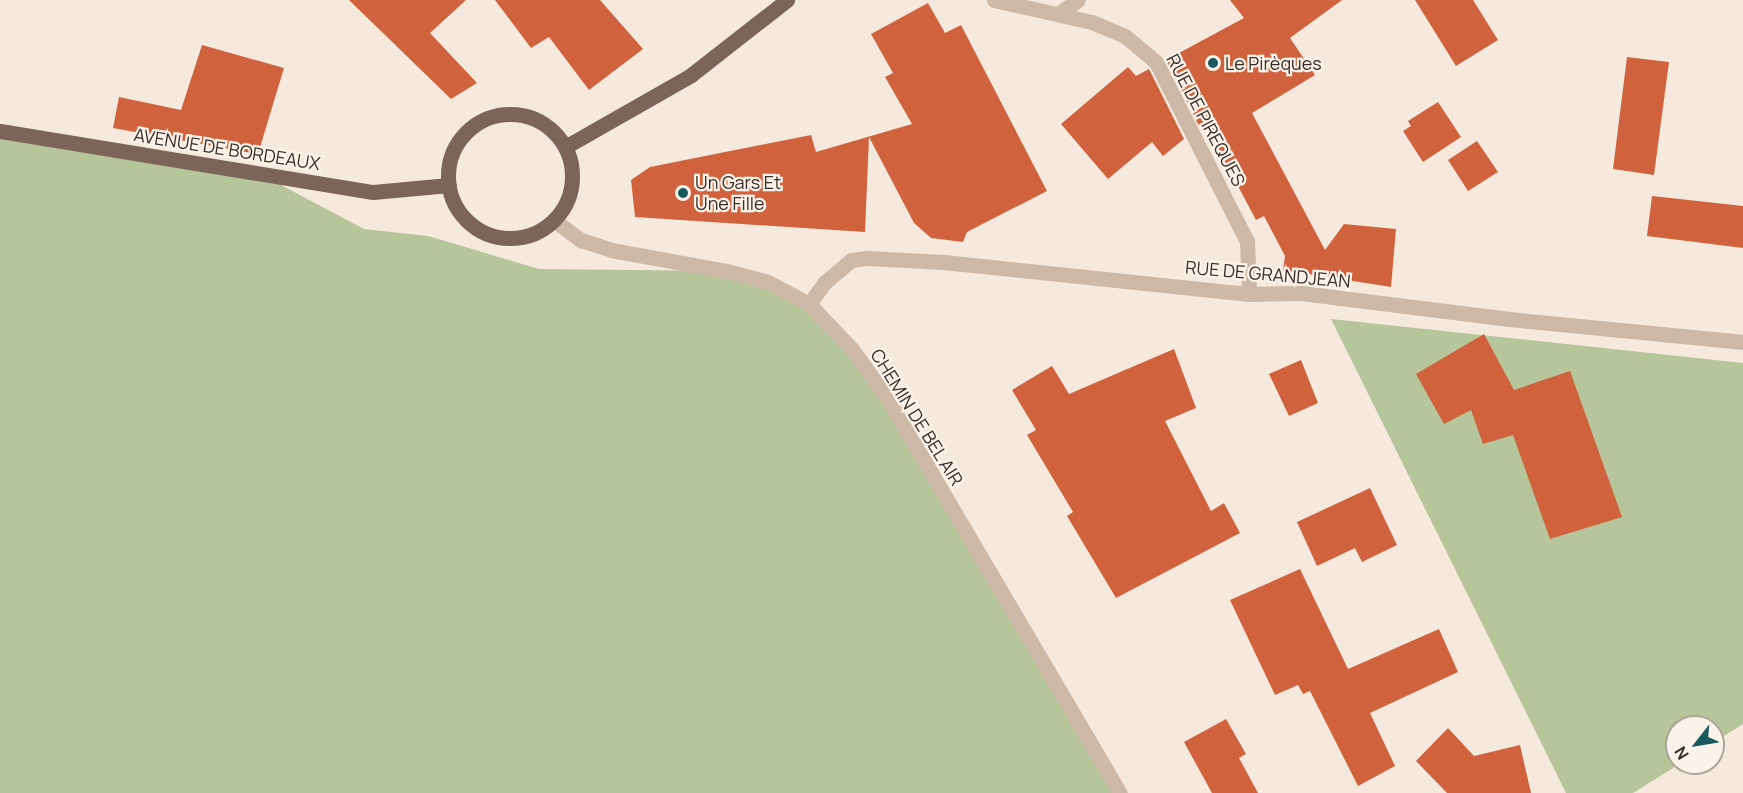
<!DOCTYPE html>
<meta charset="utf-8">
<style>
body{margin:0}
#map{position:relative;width:1743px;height:793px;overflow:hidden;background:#f4e9dc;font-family:Manrope,sans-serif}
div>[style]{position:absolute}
.green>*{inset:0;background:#b6c59a}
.building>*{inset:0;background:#d0633e}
.minor>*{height:15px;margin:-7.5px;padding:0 7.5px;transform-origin:7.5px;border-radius:7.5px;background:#cdb9a6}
.major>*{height:15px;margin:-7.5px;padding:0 7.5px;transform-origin:7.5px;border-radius:7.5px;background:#7c6458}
.major>.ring{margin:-7.5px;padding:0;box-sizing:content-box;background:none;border:15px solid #7c6458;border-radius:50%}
.dots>*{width:16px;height:16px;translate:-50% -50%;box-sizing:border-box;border:3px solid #fbf3e9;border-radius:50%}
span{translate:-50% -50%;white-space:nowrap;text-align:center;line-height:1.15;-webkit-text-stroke:4.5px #fbf3e9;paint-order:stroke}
.poi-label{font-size:18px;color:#392d28}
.left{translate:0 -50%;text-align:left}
.street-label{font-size:18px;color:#392d28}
.north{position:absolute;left:1665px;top:715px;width:60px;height:60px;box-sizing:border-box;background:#fbf3e9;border:2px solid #ada49c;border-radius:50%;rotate:239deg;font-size:16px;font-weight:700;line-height:24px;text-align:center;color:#392d28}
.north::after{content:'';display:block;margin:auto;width:21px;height:27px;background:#1a595e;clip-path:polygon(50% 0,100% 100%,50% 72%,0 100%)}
</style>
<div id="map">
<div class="green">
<i style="clip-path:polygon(0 131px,264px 176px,364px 229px,428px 236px,539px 269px,727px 271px,809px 304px,851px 348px,1120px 793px,0 793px)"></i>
<i style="clip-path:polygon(1331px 319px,1743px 363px,1743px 724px,1713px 743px,1713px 727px,1677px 727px,1677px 763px,1681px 763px,1633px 793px,1566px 793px)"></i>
</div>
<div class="building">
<i style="clip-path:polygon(349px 0,466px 0,430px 33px,477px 83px,451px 99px)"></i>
<i style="clip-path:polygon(495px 0,600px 0,643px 49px,589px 90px,549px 37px,531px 48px)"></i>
<i style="clip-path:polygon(1230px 0,1342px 0,1290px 38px,1315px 75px,1252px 113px,1325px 250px,1344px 224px,1396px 229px,1391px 287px,1283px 270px,1285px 256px,1264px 216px,1256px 220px,1204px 122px,1199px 126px,1166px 60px,1244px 18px)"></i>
<i style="clip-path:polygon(1415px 0,1473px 0,1498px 40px,1456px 66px)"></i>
<i style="clip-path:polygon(928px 3px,945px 33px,961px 25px,1047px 191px,967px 232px,963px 242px,931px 238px,914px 223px,869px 137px,865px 232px,635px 217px,631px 180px,650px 167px,811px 135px,816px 152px,912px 124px,885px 77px,893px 73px,871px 34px)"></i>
<i style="clip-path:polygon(202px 45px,284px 68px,258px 154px,113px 128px,119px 97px,181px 110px)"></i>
<i style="clip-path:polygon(1627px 57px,1669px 62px,1654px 175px,1613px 169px)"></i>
<i style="clip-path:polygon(1128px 67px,1136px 76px,1149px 69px,1184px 139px,1163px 156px,1152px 142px,1108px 179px,1061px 124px)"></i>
<i style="clip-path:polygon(1438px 102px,1461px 137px,1423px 162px,1403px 131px,1411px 126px,1408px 121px)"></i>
<i style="clip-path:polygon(1477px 141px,1498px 172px,1468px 191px,1448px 160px)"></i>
<i style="clip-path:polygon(1652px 196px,1743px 206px,1743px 248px,1647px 236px)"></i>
<i style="clip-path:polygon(1484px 334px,1514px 390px,1570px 371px,1622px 517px,1550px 539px,1513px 435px,1483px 444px,1471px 410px,1444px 424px,1416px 374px)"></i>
<i style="clip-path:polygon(1174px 349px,1196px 408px,1165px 421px,1211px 511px,1224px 503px,1240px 533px,1116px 598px,1067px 516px,1073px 512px,1027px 435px,1036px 430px,1012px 390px,1052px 366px,1069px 394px)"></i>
<i style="clip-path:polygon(1301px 360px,1318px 403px,1289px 416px,1269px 374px)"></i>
<i style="clip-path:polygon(1370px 488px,1397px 545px,1362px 562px,1355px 548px,1317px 566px,1297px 522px)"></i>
<i style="clip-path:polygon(1300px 569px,1348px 669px,1439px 629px,1458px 672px,1370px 713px,1395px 766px,1358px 786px,1310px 691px,1303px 694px,1298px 685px,1275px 695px,1230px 600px)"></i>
<i style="clip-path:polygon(1226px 719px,1246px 754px,1239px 758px,1258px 793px,1212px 793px,1184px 742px)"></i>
<i style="clip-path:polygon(1448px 728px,1474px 756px,1520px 745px,1531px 793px,1447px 793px,1416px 761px)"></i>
</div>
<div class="minor">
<i style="left:994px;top:0;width:100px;rotate:12.7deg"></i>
<i style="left:1092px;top:22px;width:36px;rotate:23deg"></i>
<i style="left:1125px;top:36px;width:40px;rotate:40deg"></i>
<i style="left:1156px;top:62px;width:201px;rotate:63.1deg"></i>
<i style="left:1247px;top:241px;width:53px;rotate:87.8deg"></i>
<i style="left:1058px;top:14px;width:24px;rotate:-35deg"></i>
<i style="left:554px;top:220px;width:34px;rotate:37deg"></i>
<i style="left:581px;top:240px;width:32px;rotate:18deg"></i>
<i style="left:611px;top:250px;width:118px;rotate:10.3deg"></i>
<i style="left:727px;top:271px;width:42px;rotate:15deg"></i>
<i style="left:768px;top:282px;width:47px;rotate:28.2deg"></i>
<i style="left:809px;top:304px;width:61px;rotate:46.3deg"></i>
<i style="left:851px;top:348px;width:59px;rotate:53.9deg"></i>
<i style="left:886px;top:396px;width:461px;rotate:59.5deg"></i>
<i style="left:809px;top:304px;width:27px;rotate:-54deg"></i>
<i style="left:825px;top:282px;width:34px;rotate:-40deg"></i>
<i style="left:851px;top:260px;width:16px;rotate:-7deg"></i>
<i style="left:867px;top:258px;width:77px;rotate:3deg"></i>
<i style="left:944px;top:262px;width:307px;rotate:6deg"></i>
<i style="left:1249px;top:294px;width:52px;rotate:-1.1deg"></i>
<i style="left:1301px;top:293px;width:210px;rotate:7.1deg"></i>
<i style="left:1509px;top:319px;width:235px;rotate:5.6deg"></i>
</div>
<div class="major">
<i class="ring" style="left:448px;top:114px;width:109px;height:109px"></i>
<i style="left:0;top:131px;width:378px;rotate:9.3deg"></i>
<i style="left:373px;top:192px;width:76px;rotate:-5.3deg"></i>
<i style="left:565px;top:147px;width:145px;rotate:-29.7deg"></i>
<i style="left:691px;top:75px;width:122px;rotate:-38deg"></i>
</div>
<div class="dots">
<i style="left:1213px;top:63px;background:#1a595e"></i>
<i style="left:683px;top:193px;background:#1a595e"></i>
</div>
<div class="poi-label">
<span class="left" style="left:1225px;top:63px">Le Pirèques</span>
<span class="left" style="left:695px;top:193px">Un Gars Et<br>Une Fille</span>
</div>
<div class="street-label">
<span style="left:1206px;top:120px;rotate:62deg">RUE DE PIREQUES</span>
<span style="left:227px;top:149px;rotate:9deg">AVENUE DE BORDEAUX</span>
<span style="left:1268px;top:274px;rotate:5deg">RUE DE GRANDJEAN</span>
<span style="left:917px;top:417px;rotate:58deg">CHEMIN DE BEL AIR</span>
</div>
<div class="north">N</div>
</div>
